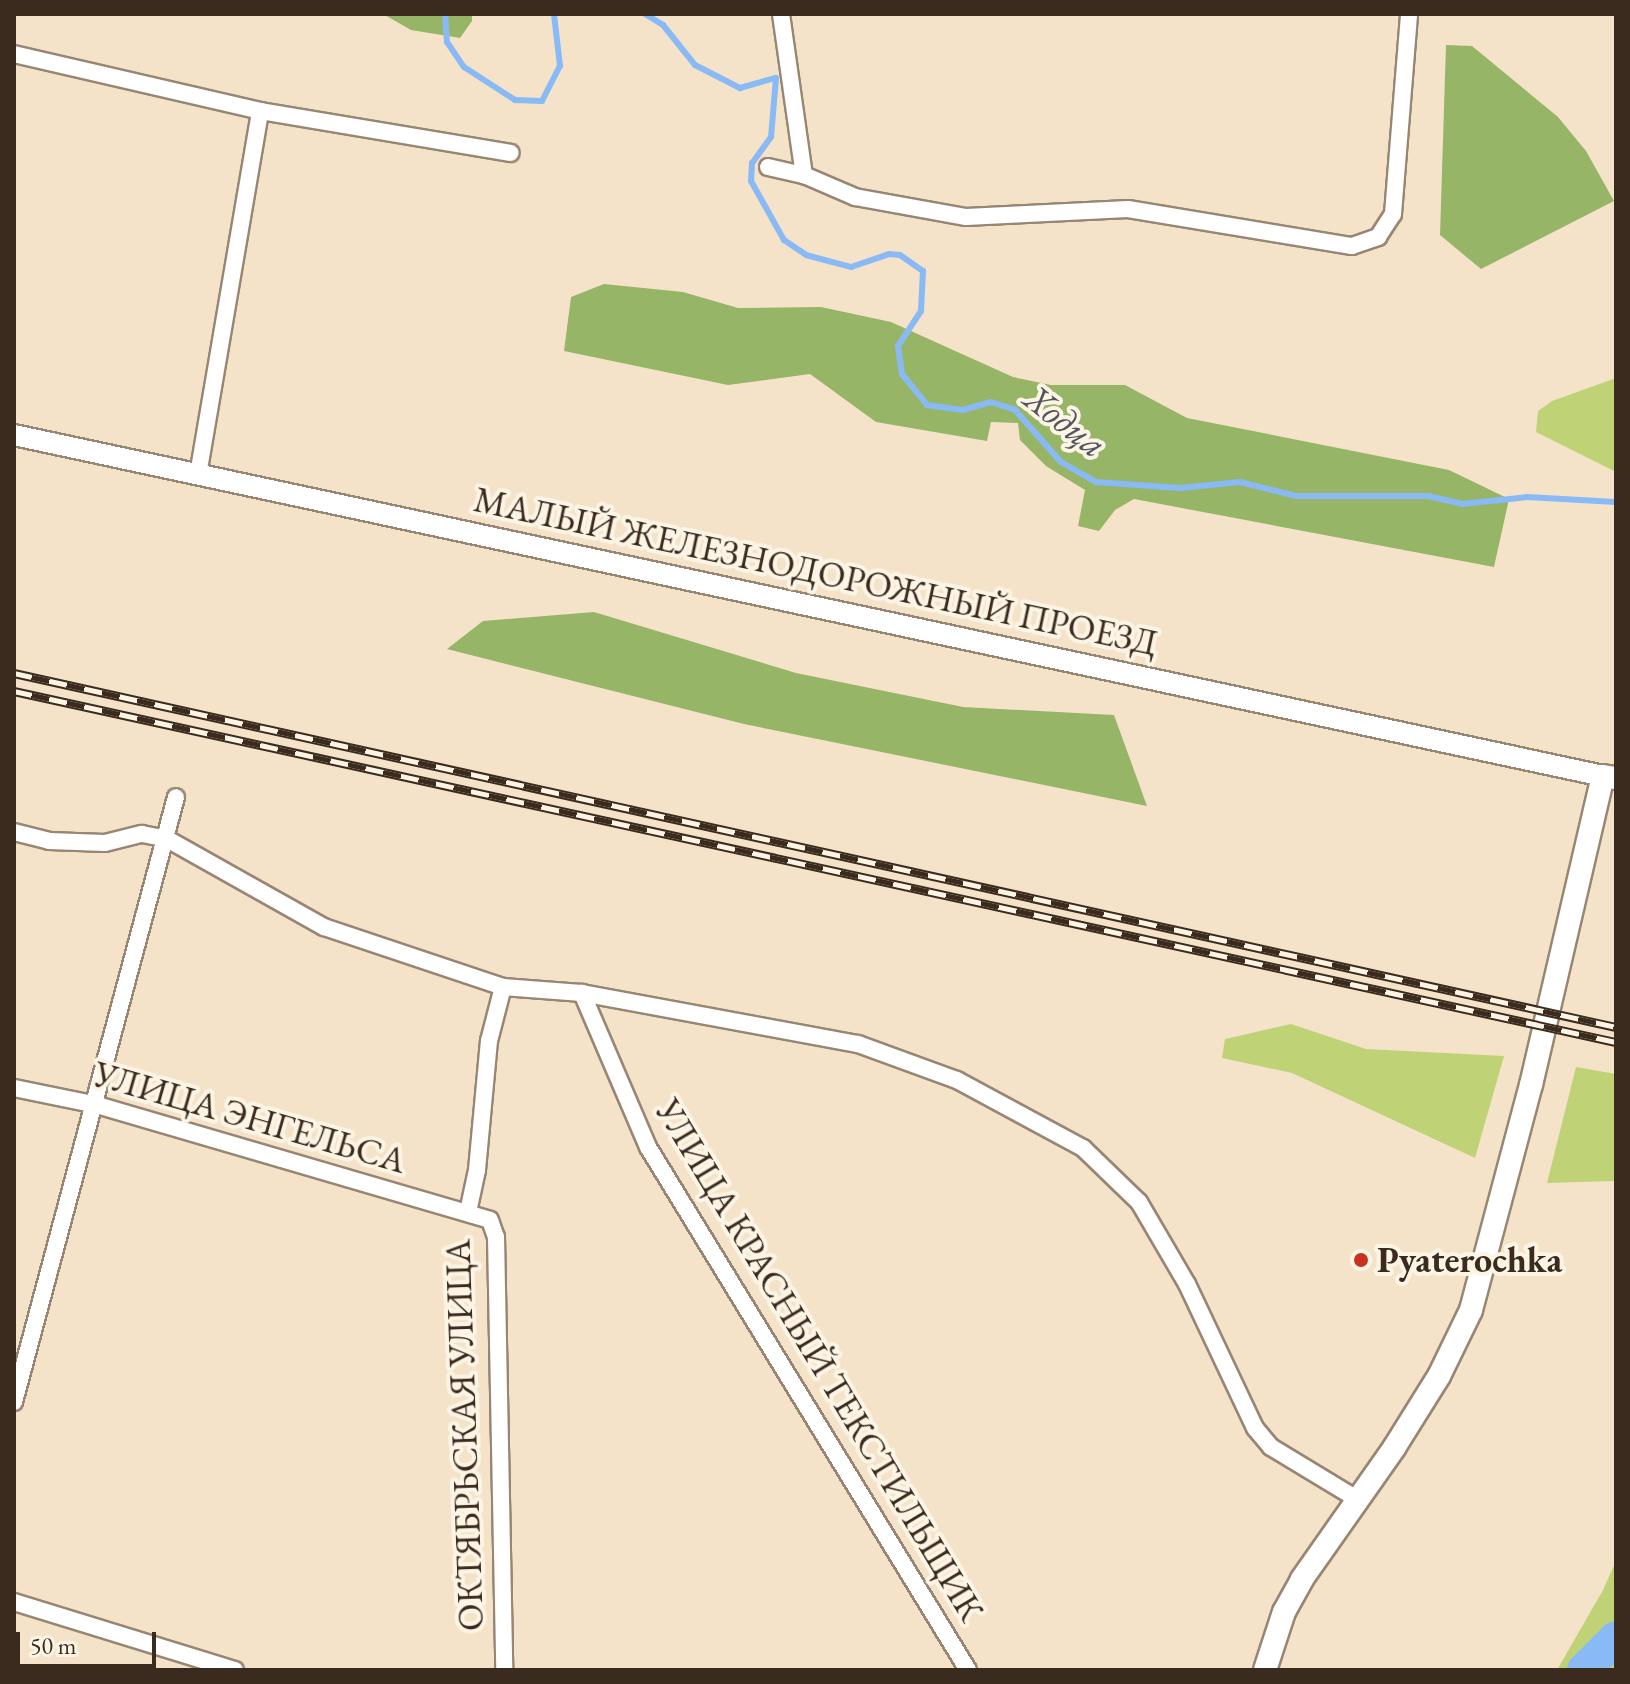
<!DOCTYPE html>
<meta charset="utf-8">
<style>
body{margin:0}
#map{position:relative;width:1630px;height:1684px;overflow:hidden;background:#f5e3c9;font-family:"EB Garamond",serif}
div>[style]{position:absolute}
.green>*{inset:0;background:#bfd376}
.forest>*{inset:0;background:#97b567}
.stream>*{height:6px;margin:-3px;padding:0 3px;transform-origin:3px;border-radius:3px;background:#8abaf5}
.river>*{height:34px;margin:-17px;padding:0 17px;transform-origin:17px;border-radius:17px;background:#8abaf5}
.roads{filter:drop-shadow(2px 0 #988674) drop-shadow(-2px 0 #988674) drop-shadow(0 2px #988674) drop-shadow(0 -2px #988674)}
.minor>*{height:16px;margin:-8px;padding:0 8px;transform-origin:8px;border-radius:8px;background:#fff}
.tertiary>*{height:20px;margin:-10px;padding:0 10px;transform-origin:10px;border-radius:10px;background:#fff}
.secondary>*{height:22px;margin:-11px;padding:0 11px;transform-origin:11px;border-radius:11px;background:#fff}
.rail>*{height:9px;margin-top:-4.5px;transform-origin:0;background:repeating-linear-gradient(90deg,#fcf5e5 0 18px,#3b2a1e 0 36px);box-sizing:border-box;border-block:2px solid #3b2a1e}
.dots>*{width:22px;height:22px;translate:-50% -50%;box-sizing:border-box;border:4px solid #fcf5e5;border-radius:50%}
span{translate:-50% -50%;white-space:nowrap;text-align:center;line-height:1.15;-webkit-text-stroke:8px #fcf5e5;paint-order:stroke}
.street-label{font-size:36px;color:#3b2a1e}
.poi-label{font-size:36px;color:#3b2a1e;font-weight:700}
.left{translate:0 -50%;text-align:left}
.water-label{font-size:38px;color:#53555e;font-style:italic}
.frame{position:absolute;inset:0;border:16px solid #3b2a1e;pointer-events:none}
.scale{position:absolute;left:16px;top:1632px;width:140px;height:36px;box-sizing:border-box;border:4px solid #3b2a1e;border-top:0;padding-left:10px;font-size:24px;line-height:28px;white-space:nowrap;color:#3b2a1e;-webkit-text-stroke:6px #fcf5e5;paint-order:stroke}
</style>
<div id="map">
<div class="green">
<i style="clip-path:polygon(1616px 378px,1616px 472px,1536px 432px,1538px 411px,1552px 401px)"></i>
<i style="clip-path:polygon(1291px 1024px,1366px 1049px,1504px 1056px,1475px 1158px,1292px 1073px,1222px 1058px,1225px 1039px)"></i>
<i style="clip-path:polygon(1576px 1067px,1616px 1074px,1616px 1181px,1547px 1183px)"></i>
<i style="clip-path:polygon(1616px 1561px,1616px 1670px,1557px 1670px,1603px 1590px)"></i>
</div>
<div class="forest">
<i style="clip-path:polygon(383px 14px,472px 14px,472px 21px,460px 38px,411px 30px)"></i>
<i style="clip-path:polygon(1446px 45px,1472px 46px,1558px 117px,1586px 151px,1614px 201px,1481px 269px,1440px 235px)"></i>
<i style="clip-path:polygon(604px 284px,683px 292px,738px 308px,821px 307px,891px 322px,1013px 377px,1051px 385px,1125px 385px,1187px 418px,1449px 470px,1509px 499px,1494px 567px,1134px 499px,1115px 510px,1099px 531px,1078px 526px,1085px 490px,1046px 466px,1020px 440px,1018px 423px,991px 422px,987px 441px,876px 422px,810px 374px,728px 385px,564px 351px,571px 297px)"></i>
<i style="clip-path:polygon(594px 612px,796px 673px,963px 707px,1114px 715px,1147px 806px,744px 724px,447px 649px,483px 621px)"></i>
</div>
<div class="stream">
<i style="left:445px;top:14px;width:28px;rotate:86deg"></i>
<i style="left:447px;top:42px;width:30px;rotate:56deg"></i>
<i style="left:464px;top:67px;width:61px;rotate:32.9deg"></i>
<i style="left:515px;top:100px;width:27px;rotate:2deg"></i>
<i style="left:542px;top:101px;width:39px;rotate:-63deg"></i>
<i style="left:560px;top:66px;width:52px;rotate:-96.6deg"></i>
<i style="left:645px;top:14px;width:21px;rotate:31deg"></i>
<i style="left:663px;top:25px;width:51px;rotate:51.3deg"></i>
<i style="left:695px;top:65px;width:51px;rotate:27.1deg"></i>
<i style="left:740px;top:88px;width:37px;rotate:-16deg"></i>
<i style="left:776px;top:78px;width:59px;rotate:94.8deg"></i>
<i style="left:771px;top:137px;width:32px;rotate:126deg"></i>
<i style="left:752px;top:163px;width:18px;rotate:93deg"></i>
<i style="left:751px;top:181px;width:68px;rotate:60.8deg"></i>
<i style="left:784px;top:240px;width:27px;rotate:34deg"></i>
<i style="left:806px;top:255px;width:47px;rotate:14.9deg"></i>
<i style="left:851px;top:267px;width:40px;rotate:-18.9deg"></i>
<i style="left:889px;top:254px;width:11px;rotate:5deg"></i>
<i style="left:900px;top:255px;width:28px;rotate:35deg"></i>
<i style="left:923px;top:271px;width:40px;rotate:92.9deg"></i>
<i style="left:921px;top:311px;width:42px;rotate:123.3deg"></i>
<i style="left:898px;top:346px;width:28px;rotate:82deg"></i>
<i style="left:902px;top:374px;width:40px;rotate:51deg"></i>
<i style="left:927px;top:405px;width:36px;rotate:8deg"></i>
<i style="left:963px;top:410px;width:29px;rotate:-16deg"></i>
<i style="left:991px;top:402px;width:25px;rotate:18deg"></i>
<i style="left:1015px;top:410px;width:69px;rotate:48.5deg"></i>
<i style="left:1061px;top:462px;width:40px;rotate:29.7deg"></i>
<i style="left:1096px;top:482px;width:84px;rotate:4.1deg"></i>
<i style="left:1180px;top:488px;width:60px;rotate:-5.7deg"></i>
<i style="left:1240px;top:482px;width:58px;rotate:14deg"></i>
<i style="left:1296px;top:496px;width:132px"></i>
<i style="left:1428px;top:496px;width:35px;rotate:13deg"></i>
<i style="left:1462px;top:504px;width:65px;rotate:-6.1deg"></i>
<i style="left:1527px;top:497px;width:89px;rotate:3.2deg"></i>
</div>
<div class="river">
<i style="left:1584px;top:1670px;width:45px;rotate:-45deg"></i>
</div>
<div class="roads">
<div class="minor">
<i style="left:781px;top:14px;width:163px;rotate:81.9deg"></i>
<i style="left:14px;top:54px;width:253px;rotate:13deg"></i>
<i style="left:260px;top:111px;width:254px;rotate:9.5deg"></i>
<i style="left:768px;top:167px;width:37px;rotate:13deg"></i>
<i style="left:804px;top:175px;width:56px;rotate:23.3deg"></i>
<i style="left:855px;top:197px;width:113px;rotate:10.2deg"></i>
<i style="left:966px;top:217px;width:162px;rotate:-2.8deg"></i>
<i style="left:1128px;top:209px;width:227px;rotate:9.4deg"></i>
<i style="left:1352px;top:246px;width:28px;rotate:-19deg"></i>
<i style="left:1378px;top:237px;width:27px;rotate:-57deg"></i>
<i style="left:1393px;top:214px;width:201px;rotate:-85.4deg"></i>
<i style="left:198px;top:475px;width:369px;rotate:-80.3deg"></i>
<i style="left:14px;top:832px;width:36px;rotate:14deg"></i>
<i style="left:49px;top:841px;width:56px;rotate:2deg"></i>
<i style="left:105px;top:843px;width:38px;rotate:-14deg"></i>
<i style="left:142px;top:834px;width:25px;rotate:11deg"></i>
<i style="left:167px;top:839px;width:180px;rotate:29.3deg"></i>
<i style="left:324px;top:927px;width:189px;rotate:18.5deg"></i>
<i style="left:503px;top:987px;width:79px;rotate:4.3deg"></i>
<i style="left:582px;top:993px;width:281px;rotate:10.5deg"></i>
<i style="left:858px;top:1044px;width:105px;rotate:20deg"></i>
<i style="left:957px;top:1080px;width:143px;rotate:28.4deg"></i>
<i style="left:1083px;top:1148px;width:78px;rotate:44deg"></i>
<i style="left:1139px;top:1202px;width:95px;rotate:59.7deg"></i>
<i style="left:1187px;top:1284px;width:159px;rotate:64.7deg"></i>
<i style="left:1255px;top:1428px;width:25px;rotate:50deg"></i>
<i style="left:1271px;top:1447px;width:104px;rotate:31.2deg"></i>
<i style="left:582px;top:993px;width:168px;rotate:66.8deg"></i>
<i style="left:648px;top:1147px;width:613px;rotate:58.54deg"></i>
<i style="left:14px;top:1088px;width:85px;rotate:11.6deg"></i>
<i style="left:97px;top:1105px;width:409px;rotate:16.3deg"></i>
<i style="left:490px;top:1220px;width:18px;rotate:71deg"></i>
<i style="left:496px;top:1237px;width:433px;rotate:88.9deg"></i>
<i style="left:468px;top:1212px;width:43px;rotate:-77.9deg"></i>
<i style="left:477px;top:1170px;width:130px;rotate:-84.7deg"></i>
<i style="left:489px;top:1041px;width:56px;rotate:-75.5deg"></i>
<i style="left:14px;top:1402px;width:626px;rotate:-75.01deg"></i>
<i style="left:14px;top:1602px;width:231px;rotate:17.1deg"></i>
</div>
<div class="tertiary">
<i style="left:14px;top:435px;width:1625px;rotate:12.11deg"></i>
</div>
<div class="secondary">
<i style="left:1265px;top:1670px;width:61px;rotate:-71.9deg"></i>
<i style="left:1284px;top:1612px;width:38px;rotate:-61deg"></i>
<i style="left:1302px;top:1579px;width:160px;rotate:-54.9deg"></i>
<i style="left:1394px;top:1448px;width:85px;rotate:-58deg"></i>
<i style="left:1439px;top:1376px;width:73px;rotate:-64.1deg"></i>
<i style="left:1471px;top:1310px;width:233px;rotate:-75.1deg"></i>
<i style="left:1531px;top:1085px;width:317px;rotate:-76.9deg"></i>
<i style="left:1603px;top:776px;width:13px;rotate:9deg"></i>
</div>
</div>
<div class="rail">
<i style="left:14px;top:673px;width:1641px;rotate:12.46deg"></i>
<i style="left:14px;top:691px;width:1640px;rotate:12.36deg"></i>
</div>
<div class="dots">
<i style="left:1361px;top:1260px;background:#c8321e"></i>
</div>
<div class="street-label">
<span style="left:816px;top:571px;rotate:12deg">МАЛЫЙ ЖЕЛЕЗНОДОРОЖНЫЙ ПРОЕЗД</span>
<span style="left:250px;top:1117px;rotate:16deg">УЛИЦА ЭНГЕЛЬСА</span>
<span style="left:820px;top:1360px;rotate:59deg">УЛИЦА КРАСНЫЙ ТЕКСТИЛЬЩИК</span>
<span style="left:464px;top:1435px;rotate:-92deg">ОКТЯБРЬСКАЯ УЛИЦА</span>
</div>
<div class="poi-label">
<span class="left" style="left:1377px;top:1260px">Pyaterochka</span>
</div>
<div class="water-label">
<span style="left:1066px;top:421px;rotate:38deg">Ходца</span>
</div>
<div class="frame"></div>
<div class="scale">50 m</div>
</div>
